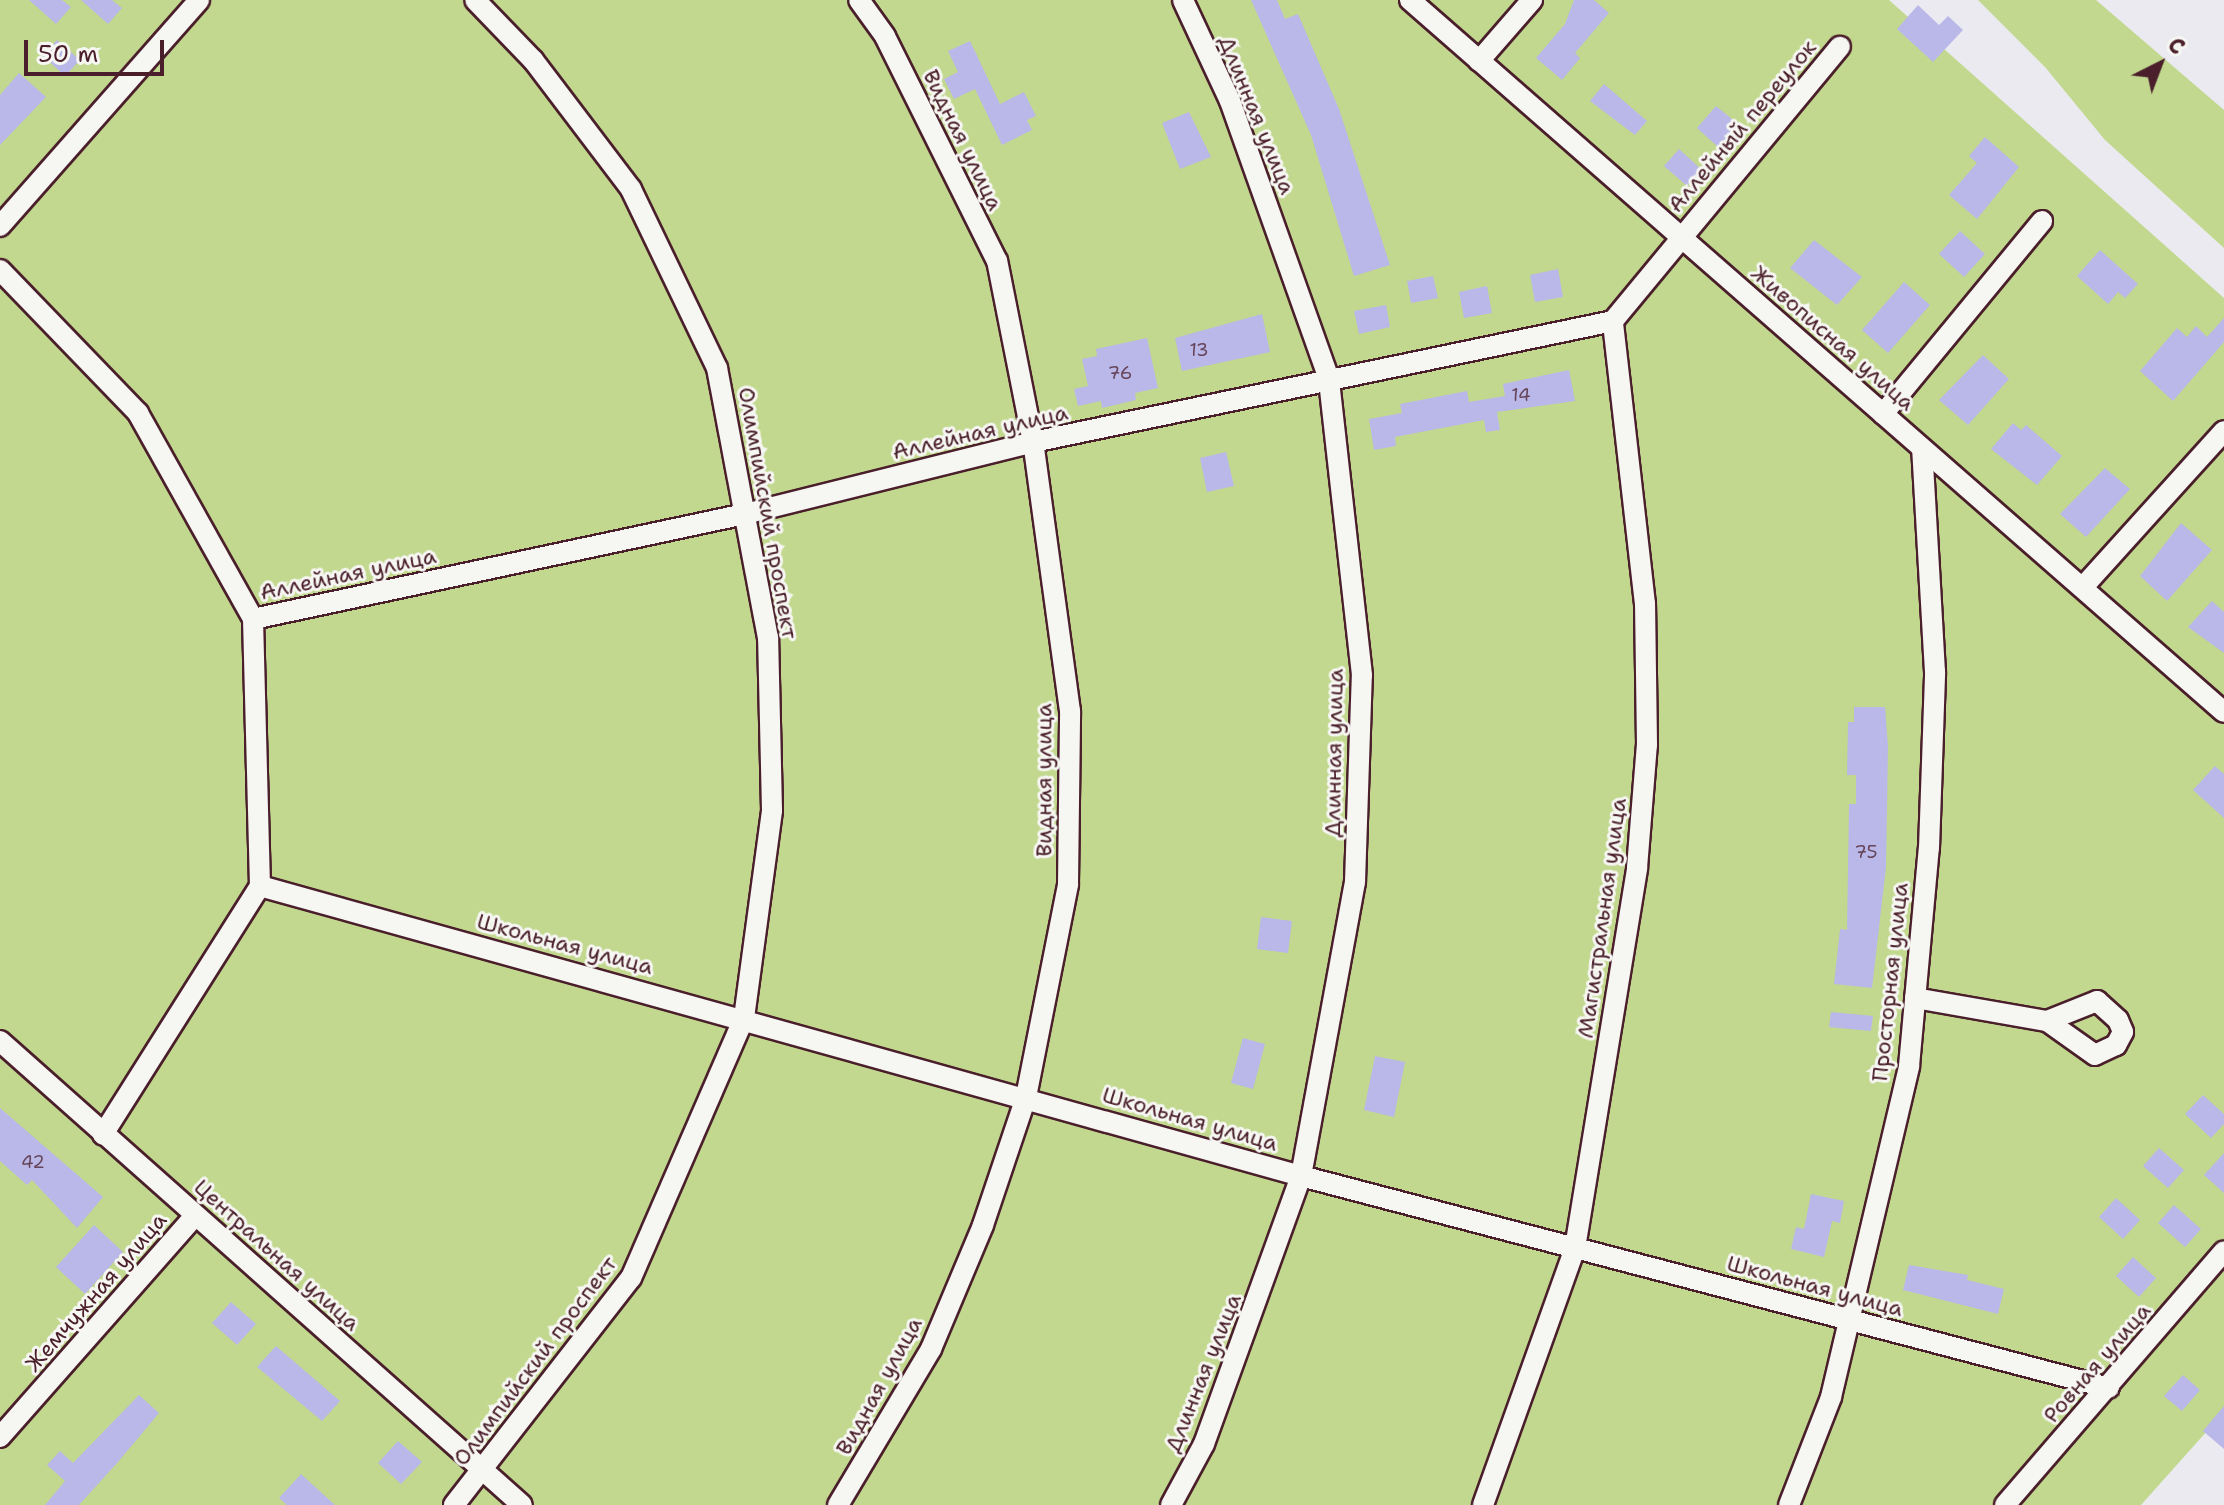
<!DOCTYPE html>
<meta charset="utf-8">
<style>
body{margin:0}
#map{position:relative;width:2224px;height:1505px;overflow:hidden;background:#eaeaf0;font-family:"Shantell Sans",sans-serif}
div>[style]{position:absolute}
.green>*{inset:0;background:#c2d88e}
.building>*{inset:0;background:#b9b8e9}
.roads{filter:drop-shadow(2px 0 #4a1f2b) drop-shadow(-2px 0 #4a1f2b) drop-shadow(0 2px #4a1f2b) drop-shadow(0 -2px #4a1f2b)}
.minor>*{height:20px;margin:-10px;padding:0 10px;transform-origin:10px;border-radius:10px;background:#f6f6f2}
span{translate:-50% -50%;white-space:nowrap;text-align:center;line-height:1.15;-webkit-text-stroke:6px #f6f6f2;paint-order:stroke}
.number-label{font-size:18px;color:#66455a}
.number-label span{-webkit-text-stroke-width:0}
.street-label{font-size:22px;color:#4a1f2b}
.north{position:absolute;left:2120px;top:24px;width:80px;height:80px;-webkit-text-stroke:6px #f6f6f2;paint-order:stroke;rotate:42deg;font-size:22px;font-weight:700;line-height:32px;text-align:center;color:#4a1f2b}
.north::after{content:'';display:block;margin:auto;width:28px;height:36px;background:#4a1f2b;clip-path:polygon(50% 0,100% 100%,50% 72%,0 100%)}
.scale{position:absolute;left:24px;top:40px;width:140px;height:36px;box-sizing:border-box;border:4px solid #4a1f2b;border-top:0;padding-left:10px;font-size:24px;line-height:28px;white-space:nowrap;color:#4a1f2b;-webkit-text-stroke:6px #f6f6f2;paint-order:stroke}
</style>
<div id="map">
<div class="green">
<i style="clip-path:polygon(0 0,1889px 0,2224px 298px,2224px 1412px,2141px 1505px,0 1505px)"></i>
<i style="clip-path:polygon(1978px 0,2096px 0,2224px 110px,2224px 248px,2105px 140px,2045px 67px)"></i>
</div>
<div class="building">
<i style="clip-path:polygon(29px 0,62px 0,71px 7px,56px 24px)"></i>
<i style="clip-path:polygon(81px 0,112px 0,122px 8px,108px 24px)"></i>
<i style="clip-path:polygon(1251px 0,1277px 0,1285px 19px,1298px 14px,1339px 109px,1390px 265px,1354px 276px,1311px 135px)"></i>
<i style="clip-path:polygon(1574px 0,1594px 0,1609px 13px,1575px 53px,1580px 58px,1562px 80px,1536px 58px,1565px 24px)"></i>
<i style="clip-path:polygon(1918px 5px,1939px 25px,1948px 16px,1963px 30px,1933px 62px,1897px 29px)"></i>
<i style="clip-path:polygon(57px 40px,80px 60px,65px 76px,43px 56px)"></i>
<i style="clip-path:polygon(970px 41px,1000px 104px,1024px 92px,1036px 116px,1027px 120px,1032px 130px,1002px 145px,975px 89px,954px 99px,944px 79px,958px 72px,948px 51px)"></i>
<i style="clip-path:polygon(19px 73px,46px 97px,0 145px,0 95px)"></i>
<i style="clip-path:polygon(1604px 84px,1647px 121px,1635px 135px,1590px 101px)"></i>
<i style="clip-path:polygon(1716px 106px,1738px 124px,1718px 147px,1697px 128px)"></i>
<i style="clip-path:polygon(1189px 112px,1211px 157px,1180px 169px,1162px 123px)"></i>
<i style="clip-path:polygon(1985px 137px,2019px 167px,1977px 219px,1949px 195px,1977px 163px,1969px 156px)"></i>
<i style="clip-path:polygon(1679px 149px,1702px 170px,1687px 186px,1664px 166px)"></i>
<i style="clip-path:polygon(1960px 231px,1985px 254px,1964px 277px,1939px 254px)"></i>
<i style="clip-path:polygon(1814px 240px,1862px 277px,1837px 305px,1790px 268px)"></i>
<i style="clip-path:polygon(2100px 250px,2138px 284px,2125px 298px,2118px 292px,2108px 304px,2077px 276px)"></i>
<i style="clip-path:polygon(1558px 269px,1563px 297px,1535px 302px,1530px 275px)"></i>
<i style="clip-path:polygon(1433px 276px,1438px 298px,1411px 303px,1407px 281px)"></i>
<i style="clip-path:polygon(1904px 282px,1930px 305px,1888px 353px,1862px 330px)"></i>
<i style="clip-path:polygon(1487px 286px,1492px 313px,1464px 318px,1459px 292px)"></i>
<i style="clip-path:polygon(1386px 305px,1390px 327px,1359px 334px,1354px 311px)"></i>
<i style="clip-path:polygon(1262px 314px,1270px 352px,1182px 371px,1175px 338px)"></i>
<i style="clip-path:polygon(2224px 318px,2224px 342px,2173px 401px,2140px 371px,2177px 328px,2187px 337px,2196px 326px,2207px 337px)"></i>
<i style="clip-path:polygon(1147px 338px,1158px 388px,1135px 393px,1136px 400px,1102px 408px,1101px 401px,1078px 406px,1074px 389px,1088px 386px,1082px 359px,1097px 356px,1096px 349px)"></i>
<i style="clip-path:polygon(1983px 355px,2009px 379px,1968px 425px,1939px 400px)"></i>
<i style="clip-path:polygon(1569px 370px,1575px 401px,1497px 412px,1500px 430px,1486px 432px,1484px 420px,1395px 437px,1396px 446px,1374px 450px,1369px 419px,1402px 413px,1400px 404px,1467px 391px,1469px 402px,1505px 396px,1503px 384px)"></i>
<i style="clip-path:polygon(2013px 423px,2021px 430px,2026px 425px,2062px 456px,2037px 485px,1991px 449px)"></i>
<i style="clip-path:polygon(1226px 452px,1234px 486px,1207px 492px,1200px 458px)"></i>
<i style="clip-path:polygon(2105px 468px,2130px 489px,2086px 537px,2060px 514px)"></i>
<i style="clip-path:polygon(2181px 523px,2212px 550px,2167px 601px,2140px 576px)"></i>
<i style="clip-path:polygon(2212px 601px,2224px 612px,2224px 653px,2188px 627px)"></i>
<i style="clip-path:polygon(1854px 707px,1885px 707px,1888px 746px,1886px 867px,1872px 988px,1834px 984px,1840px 929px,1847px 930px,1849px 804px,1856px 804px,1856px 775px,1847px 775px,1848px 722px,1854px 722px)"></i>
<i style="clip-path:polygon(2215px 766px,2224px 774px,2224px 818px,2193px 790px)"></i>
<i style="clip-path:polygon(1261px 917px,1292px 921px,1288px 953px,1257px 949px)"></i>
<i style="clip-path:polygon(1831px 1012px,1873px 1016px,1871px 1031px,1829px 1027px)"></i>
<i style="clip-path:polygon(1243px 1038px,1265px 1044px,1253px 1089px,1231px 1083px)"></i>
<i style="clip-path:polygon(1375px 1056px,1405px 1062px,1394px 1117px,1364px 1110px)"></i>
<i style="clip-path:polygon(2203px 1095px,2224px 1114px,2224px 1124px,2211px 1138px,2185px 1114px)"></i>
<i style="clip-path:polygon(0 1108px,103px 1197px,77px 1228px,32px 1180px,27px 1185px,0 1161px)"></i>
<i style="clip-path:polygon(2159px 1148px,2184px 1170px,2168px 1188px,2143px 1166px)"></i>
<i style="clip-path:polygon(2224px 1153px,2224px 1193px,2204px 1175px)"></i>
<i style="clip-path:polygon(1811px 1194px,1844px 1201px,1840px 1223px,1832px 1221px,1824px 1257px,1791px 1249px,1796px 1227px,1804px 1229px)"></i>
<i style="clip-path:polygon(2116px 1198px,2140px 1220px,2123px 1239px,2099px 1217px)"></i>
<i style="clip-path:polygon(2174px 1205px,2201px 1229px,2185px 1247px,2158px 1223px)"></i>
<i style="clip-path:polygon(94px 1225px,123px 1252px,85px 1294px,56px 1267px)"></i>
<i style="clip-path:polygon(2133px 1257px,2156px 1278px,2139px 1297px,2116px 1276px)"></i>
<i style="clip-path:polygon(1909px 1265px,1968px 1275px,1967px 1280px,2004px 1289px,1998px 1314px,1903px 1290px)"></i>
<i style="clip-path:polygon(231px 1302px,256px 1324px,237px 1345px,212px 1323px)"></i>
<i style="clip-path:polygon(276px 1346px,340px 1401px,322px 1421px,257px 1367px)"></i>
<i style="clip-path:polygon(2183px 1375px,2200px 1390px,2182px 1411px,2164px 1396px)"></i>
<i style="clip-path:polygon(139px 1395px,159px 1413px,118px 1462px,79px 1505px,45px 1505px,65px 1481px,47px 1465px,60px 1451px,73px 1463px)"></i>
<i style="clip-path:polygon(2224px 1406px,2224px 1449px,2203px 1431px)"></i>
<i style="clip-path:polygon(398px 1441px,422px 1462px,401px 1484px,378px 1463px)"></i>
<i style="clip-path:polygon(301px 1474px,335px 1505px,287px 1505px,279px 1498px)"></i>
</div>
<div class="roads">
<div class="minor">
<i style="left:1410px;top:0;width:1081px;rotate:41.18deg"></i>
<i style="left:1479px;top:61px;width:81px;rotate:-49deg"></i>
<i style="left:0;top:226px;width:301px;rotate:-48.6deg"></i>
<i style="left:0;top:270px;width:199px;rotate:46deg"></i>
<i style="left:138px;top:413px;width:236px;rotate:60.8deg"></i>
<i style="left:253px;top:619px;width:267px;rotate:88.5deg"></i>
<i style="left:260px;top:886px;width:294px;rotate:122.3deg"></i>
<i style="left:1883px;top:414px;width:250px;rotate:-50.5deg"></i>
<i style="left:2083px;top:587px;width:210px;rotate:-47.9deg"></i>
<i style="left:253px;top:619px;width:503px;rotate:-12.05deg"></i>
<i style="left:745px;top:514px;width:297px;rotate:-14deg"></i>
<i style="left:1033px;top:442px;width:592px;rotate:-11.78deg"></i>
<i style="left:1613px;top:321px;width:356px;rotate:-50.4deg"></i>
<i style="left:260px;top:886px;width:1081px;rotate:15.57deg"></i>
<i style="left:1301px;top:1176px;width:835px;rotate:14.7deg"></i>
<i style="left:1915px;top:998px;width:134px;rotate:9.9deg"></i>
<i style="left:2047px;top:1021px;width:54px;rotate:-21.8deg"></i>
<i style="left:2097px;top:1001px;width:28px;rotate:42deg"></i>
<i style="left:2118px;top:1020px;width:13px;rotate:67deg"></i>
<i style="left:2123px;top:1032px;width:15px;rotate:118deg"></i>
<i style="left:2116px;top:1045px;width:23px;rotate:155deg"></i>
<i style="left:2095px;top:1055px;width:59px;rotate:-144.7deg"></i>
<i style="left:0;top:1041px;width:698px;rotate:41.63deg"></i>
<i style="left:0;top:1437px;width:295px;rotate:-48.6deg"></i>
<i style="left:454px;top:1505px;width:288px;rotate:-52.1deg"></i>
<i style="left:631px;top:1278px;width:283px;rotate:-66.5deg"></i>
<i style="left:744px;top:1018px;width:210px;rotate:-82.3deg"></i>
<i style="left:772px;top:810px;width:172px;rotate:-91.3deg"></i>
<i style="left:768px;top:638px;width:275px;rotate:-100.7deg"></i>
<i style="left:717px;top:368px;width:199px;rotate:-115.7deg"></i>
<i style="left:631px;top:189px;width:162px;rotate:-127.2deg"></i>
<i style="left:533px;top:60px;width:83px;rotate:-134deg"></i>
<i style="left:838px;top:1505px;width:182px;rotate:-59.2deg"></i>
<i style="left:931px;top:1349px;width:134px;rotate:-67.2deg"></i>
<i style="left:983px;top:1225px;width:135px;rotate:-71.4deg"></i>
<i style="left:1026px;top:1097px;width:217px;rotate:-78.8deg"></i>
<i style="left:1068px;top:884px;width:173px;rotate:-89.3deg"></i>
<i style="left:1070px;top:711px;width:272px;rotate:-97.8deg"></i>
<i style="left:1033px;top:442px;width:185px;rotate:-101.2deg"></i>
<i style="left:997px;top:261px;width:251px;rotate:-116.5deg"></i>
<i style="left:885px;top:36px;width:44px;rotate:-125.8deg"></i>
<i style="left:1171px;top:1505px;width:69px;rotate:-61.6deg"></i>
<i style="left:1204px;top:1444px;width:285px;rotate:-70.1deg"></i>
<i style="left:1301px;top:1176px;width:299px;rotate:-79.6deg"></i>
<i style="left:1355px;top:882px;width:207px;rotate:-88.1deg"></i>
<i style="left:1362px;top:675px;width:298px;rotate:-96.4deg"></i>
<i style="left:1329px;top:379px;width:295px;rotate:-109.6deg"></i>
<i style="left:1230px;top:101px;width:111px;rotate:-115deg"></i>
<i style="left:1483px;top:1505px;width:273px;rotate:-70.3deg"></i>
<i style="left:1575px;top:1248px;width:385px;rotate:-80.7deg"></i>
<i style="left:1637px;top:868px;width:123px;rotate:-85.4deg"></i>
<i style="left:1647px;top:745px;width:141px;rotate:-90.8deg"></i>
<i style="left:1645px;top:604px;width:285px;rotate:-96.5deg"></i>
<i style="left:1789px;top:1505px;width:116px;rotate:-68.7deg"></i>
<i style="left:1831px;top:1397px;width:340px;rotate:-76.7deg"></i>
<i style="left:1909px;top:1066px;width:219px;rotate:-84.8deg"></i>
<i style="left:1929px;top:848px;width:176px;rotate:-88deg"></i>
<i style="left:1935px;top:672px;width:223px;rotate:-93.3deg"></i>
<i style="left:2005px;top:1505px;width:335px;rotate:-49.2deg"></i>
</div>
</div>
<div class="number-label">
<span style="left:1199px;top:350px">13</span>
<span style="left:1120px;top:373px">76</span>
<span style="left:1521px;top:395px">14</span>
<span style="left:1866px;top:852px">75</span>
<span style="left:33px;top:1162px">42</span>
</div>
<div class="street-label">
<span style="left:1257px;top:115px;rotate:68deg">Длинная улица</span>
<span style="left:1742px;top:126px;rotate:-50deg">Аллейный переулок</span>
<span style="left:963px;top:140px;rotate:64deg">Видная улица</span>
<span style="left:1833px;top:338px;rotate:41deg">Живописная улица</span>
<span style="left:980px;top:432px;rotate:-13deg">Аллейная улица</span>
<span style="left:768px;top:513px;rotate:80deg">Олимпийский проспект</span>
<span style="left:348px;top:574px;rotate:-12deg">Аллейная улица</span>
<span style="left:1334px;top:753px;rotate:-89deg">Длинная улица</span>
<span style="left:1044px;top:780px;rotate:-90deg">Видная улица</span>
<span style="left:1602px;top:918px;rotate:-82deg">Магистральная улица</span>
<span style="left:565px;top:944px;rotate:15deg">Школьная улица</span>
<span style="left:1890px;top:982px;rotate:-84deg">Просторная улица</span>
<span style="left:1190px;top:1119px;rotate:16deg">Школьная улица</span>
<span style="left:277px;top:1255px;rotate:42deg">Центральная улица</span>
<span style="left:1815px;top:1286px;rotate:15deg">Школьная улица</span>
<span style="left:96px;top:1292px;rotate:-49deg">Жемчужная улица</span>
<span style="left:535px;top:1361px;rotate:-53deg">Олимпийский проспект</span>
<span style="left:2097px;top:1363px;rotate:-49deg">Ровная улица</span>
<span style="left:1203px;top:1373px;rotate:-68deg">Длинная улица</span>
<span style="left:879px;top:1386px;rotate:-61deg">Видная улица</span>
</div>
<div class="north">С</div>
<div class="scale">50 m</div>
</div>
